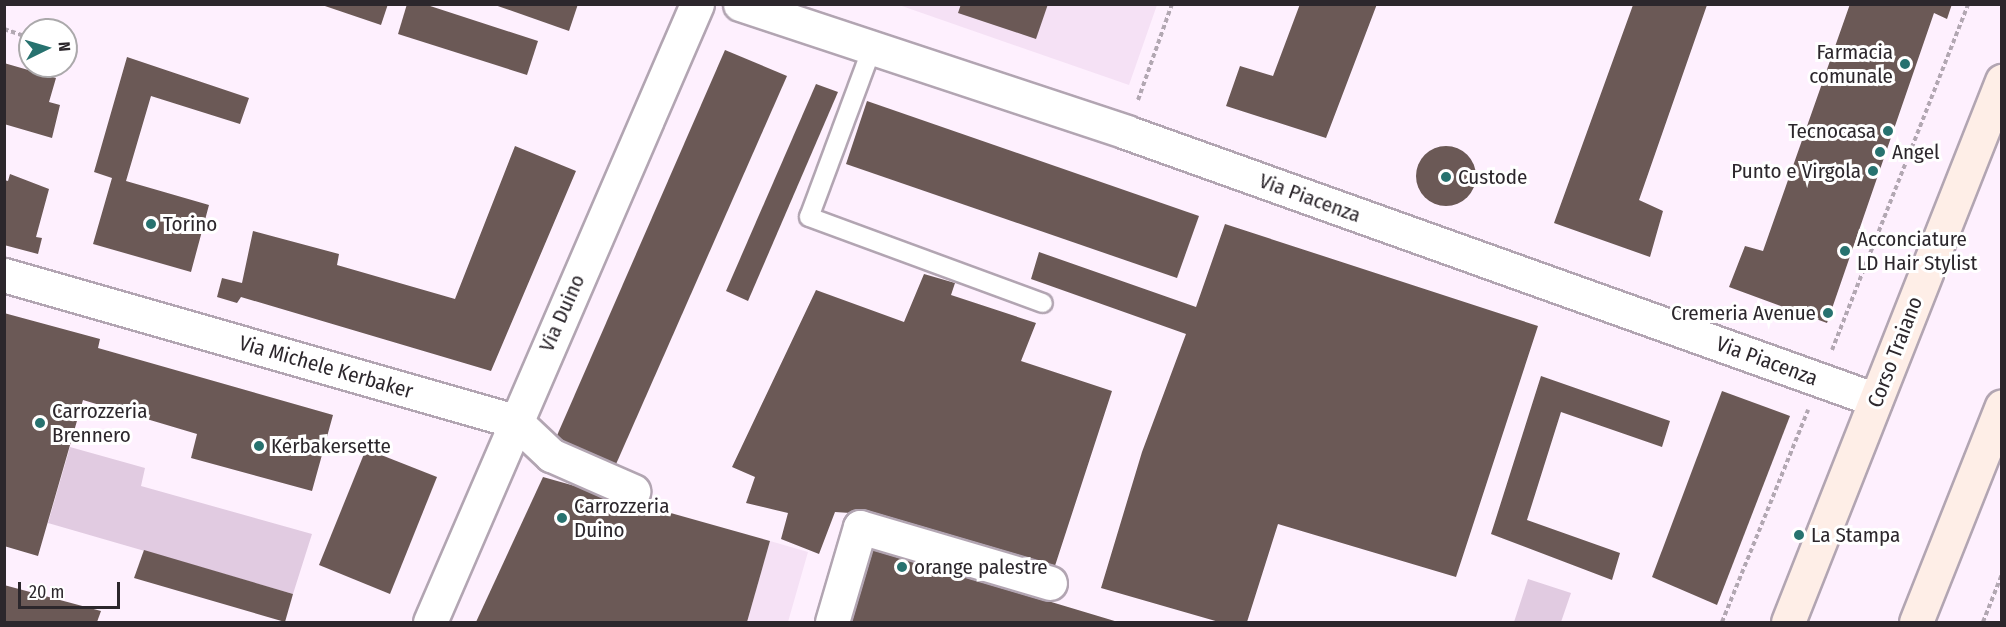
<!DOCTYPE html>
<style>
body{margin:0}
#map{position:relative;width:2006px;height:627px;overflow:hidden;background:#fef0fe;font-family:"Fira Sans Condensed",sans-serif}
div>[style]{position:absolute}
.built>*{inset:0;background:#f5e1f5}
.green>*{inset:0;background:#e1cbe1}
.building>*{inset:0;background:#6b5956}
.round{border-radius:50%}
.path>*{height:4px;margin-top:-2px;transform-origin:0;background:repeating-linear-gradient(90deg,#b2a7b2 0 4.5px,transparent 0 7.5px)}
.roads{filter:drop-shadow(2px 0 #b2a5b2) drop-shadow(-2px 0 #b2a5b2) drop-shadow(0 2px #b2a5b2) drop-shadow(0 -2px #b2a5b2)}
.service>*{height:18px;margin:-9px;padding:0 9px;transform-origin:9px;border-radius:9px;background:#fff}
.minor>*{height:33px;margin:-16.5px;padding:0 16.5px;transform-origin:16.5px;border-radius:16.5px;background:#fff}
.secondary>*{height:33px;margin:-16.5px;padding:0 16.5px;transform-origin:16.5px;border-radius:16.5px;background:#feeee7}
.dots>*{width:16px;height:16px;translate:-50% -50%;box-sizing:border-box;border:3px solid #fff;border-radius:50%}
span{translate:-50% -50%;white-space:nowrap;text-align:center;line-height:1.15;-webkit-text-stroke:6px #fff;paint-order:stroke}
.poi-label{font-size:21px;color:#2c272c}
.right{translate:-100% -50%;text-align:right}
.left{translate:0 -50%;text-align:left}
.street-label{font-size:21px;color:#2c272c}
.frame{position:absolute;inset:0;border:6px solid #2c272c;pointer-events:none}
.north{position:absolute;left:18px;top:18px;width:60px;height:60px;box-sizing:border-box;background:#fff;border:2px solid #aba9ab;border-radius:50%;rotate:85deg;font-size:16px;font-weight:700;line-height:24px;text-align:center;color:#2c272c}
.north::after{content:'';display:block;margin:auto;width:21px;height:27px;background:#27726f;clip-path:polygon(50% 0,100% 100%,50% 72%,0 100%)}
.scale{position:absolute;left:18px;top:582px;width:102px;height:27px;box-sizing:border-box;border:3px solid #2c272c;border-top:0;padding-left:8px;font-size:18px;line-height:21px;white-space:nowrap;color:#2c272c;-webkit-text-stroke:4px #fff;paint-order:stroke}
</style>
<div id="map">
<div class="built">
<i style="clip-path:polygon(899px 5px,1157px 5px,1129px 85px)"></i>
<i style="clip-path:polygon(770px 541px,808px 552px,788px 622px,747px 622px)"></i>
</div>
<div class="green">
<i style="clip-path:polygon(70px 447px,145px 468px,141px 486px,312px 534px,293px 594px,48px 523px)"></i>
<i style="clip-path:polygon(1528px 579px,1571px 593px,1561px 622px,1514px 622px)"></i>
</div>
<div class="building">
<i style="clip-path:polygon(319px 4px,388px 4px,381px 25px)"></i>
<i style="clip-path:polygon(407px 4px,424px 4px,538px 41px,527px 75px,398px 34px)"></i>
<i style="clip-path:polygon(492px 4px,578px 4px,569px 31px)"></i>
<i style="clip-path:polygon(961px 4px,1048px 4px,1036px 39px,958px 13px)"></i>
<i style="clip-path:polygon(1300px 4px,1377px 4px,1326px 138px,1226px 106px,1240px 66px,1273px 76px)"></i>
<i style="clip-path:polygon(1850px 4px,1952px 4px,1947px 19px,1934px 13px,1827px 323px,1729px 287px,1745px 246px,1763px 251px)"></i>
<i style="clip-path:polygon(1633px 5px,1707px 5px,1639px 200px,1663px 211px,1650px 257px,1554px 223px)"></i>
<i style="clip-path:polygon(725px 50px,787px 76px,613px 471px,552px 447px)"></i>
<i style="clip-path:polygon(127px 57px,249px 98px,240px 124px,151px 96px,126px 181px,209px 205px,191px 272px,93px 244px,112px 178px,94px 172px)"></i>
<i style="clip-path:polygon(4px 63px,56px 78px,49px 102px,60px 105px,52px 138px,4px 124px)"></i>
<i style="clip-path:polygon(816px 84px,838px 92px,748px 301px,726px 291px)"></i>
<i style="clip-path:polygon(867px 101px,1199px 216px,1177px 278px,846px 164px)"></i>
<i style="clip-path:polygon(515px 146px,576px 171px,491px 371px,241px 297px,237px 303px,217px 297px,222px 278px,242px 283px,253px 231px,339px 254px,337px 265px,455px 299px)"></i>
<i class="round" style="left:1416px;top:146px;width:60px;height:60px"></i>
<i style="clip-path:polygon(10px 174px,49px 189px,36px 237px,42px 238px,38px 254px,4px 245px,4px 180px,8px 181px)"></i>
<i style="clip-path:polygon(1225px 224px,1538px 326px,1456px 577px,1278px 524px,1247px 622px,1219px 622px,1101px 588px,1142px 452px,1186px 334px,1031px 279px,1039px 252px,1196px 307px)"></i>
<i style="clip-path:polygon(924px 274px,955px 283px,951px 295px,1036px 323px,1021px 361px,1112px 391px,1052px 575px,866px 514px,835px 512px,819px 554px,781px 539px,788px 513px,746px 503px,755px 477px,732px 467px,816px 290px,904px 322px)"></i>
<i style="clip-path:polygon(4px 313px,100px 339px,98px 348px,333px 415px,312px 491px,191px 458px,197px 434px,83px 400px,38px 556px,4px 546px)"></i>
<i style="clip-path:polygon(1541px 376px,1670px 421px,1662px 447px,1561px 412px,1527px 520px,1620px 553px,1612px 580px,1491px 534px)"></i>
<i style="clip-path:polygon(1722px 391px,1790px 416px,1717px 605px,1652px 577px)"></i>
<i style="clip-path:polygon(366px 449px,437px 477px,390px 594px,319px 565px)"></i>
<i style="clip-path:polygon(543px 477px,770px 541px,747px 622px,476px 622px)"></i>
<i style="clip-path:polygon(868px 543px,1018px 592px,1118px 622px,844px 622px)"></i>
<i style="clip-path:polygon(144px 550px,293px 594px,285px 622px,134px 578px)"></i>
<i style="clip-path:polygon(4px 585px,101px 611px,97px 622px,4px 622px)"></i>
</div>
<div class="path">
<i style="left:4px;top:29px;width:28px;rotate:19deg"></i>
<i style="left:66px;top:50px;width:2px"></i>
<i style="left:1138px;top:100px;width:102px;rotate:-70.5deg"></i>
<i style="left:1832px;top:350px;width:372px;rotate:-68.5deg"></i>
<i style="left:1722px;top:622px;width:229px;rotate:-67.9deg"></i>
<i style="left:1983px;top:622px;width:52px;rotate:-68.4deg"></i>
</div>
<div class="roads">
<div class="service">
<i style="left:872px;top:48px;width:180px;rotate:110.4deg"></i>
<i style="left:809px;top:217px;width:249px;rotate:20.2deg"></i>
</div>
<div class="minor">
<i style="left:740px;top:4px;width:407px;rotate:18.3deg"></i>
<i style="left:1126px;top:132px;width:796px;rotate:19.66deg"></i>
<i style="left:4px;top:275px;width:531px;rotate:15.95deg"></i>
<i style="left:515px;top:421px;width:50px;rotate:43.4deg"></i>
<i style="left:551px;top:455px;width:90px;rotate:23.7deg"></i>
<i style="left:430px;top:622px;width:673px;rotate:-66.63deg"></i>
<i style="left:832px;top:622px;width:99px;rotate:-73.6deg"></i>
<i style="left:860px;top:527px;width:198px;rotate:16.4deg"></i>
</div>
<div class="secondary">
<i style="left:1788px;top:622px;width:582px;rotate:-68.42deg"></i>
<i style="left:1916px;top:622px;width:232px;rotate:-68.3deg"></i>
</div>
</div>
<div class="dots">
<i style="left:1905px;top:64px;background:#27726f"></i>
<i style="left:1888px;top:131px;background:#27726f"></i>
<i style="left:1880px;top:152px;background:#27726f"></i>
<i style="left:1873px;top:171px;background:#27726f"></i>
<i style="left:1446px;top:177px;background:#27726f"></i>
<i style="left:151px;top:224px;background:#27726f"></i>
<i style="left:1845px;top:251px;background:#27726f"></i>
<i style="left:1828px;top:313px;background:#27726f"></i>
<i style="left:40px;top:423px;background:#27726f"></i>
<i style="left:259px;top:446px;background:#27726f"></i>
<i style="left:562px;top:518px;background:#27726f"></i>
<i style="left:1799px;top:535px;background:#27726f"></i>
<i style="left:902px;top:567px;background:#27726f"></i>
</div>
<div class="poi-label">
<span class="right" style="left:1893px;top:64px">Farmacia<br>comunale</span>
<span class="right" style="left:1876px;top:131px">Tecnocasa</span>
<span class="left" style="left:1892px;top:152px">Angel</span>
<span class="right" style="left:1861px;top:171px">Punto e Virgola</span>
<span class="left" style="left:1458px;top:177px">Custode</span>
<span class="left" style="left:163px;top:224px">Torino</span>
<span class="left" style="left:1857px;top:251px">Acconciature<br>LD Hair Stylist</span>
<span class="right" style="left:1816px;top:313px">Cremeria Avenue</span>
<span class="left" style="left:52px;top:423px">Carrozzeria<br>Brennero</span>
<span class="left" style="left:271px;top:446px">Kerbakersette</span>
<span class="left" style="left:574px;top:518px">Carrozzeria<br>Duino</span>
<span class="left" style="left:1811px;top:535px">La Stampa</span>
<span class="left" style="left:914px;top:567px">orange palestre</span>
</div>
<div class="street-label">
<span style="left:1310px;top:198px;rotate:20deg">Via Piacenza</span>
<span style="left:562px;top:313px;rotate:-66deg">Via Duino</span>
<span style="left:1895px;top:352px;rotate:-69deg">Corso Traiano</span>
<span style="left:1767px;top:361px;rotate:20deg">Via Piacenza</span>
<span style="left:326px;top:367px;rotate:16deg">Via Michele Kerbaker</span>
</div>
<div class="frame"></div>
<div class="north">N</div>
<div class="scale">20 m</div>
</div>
